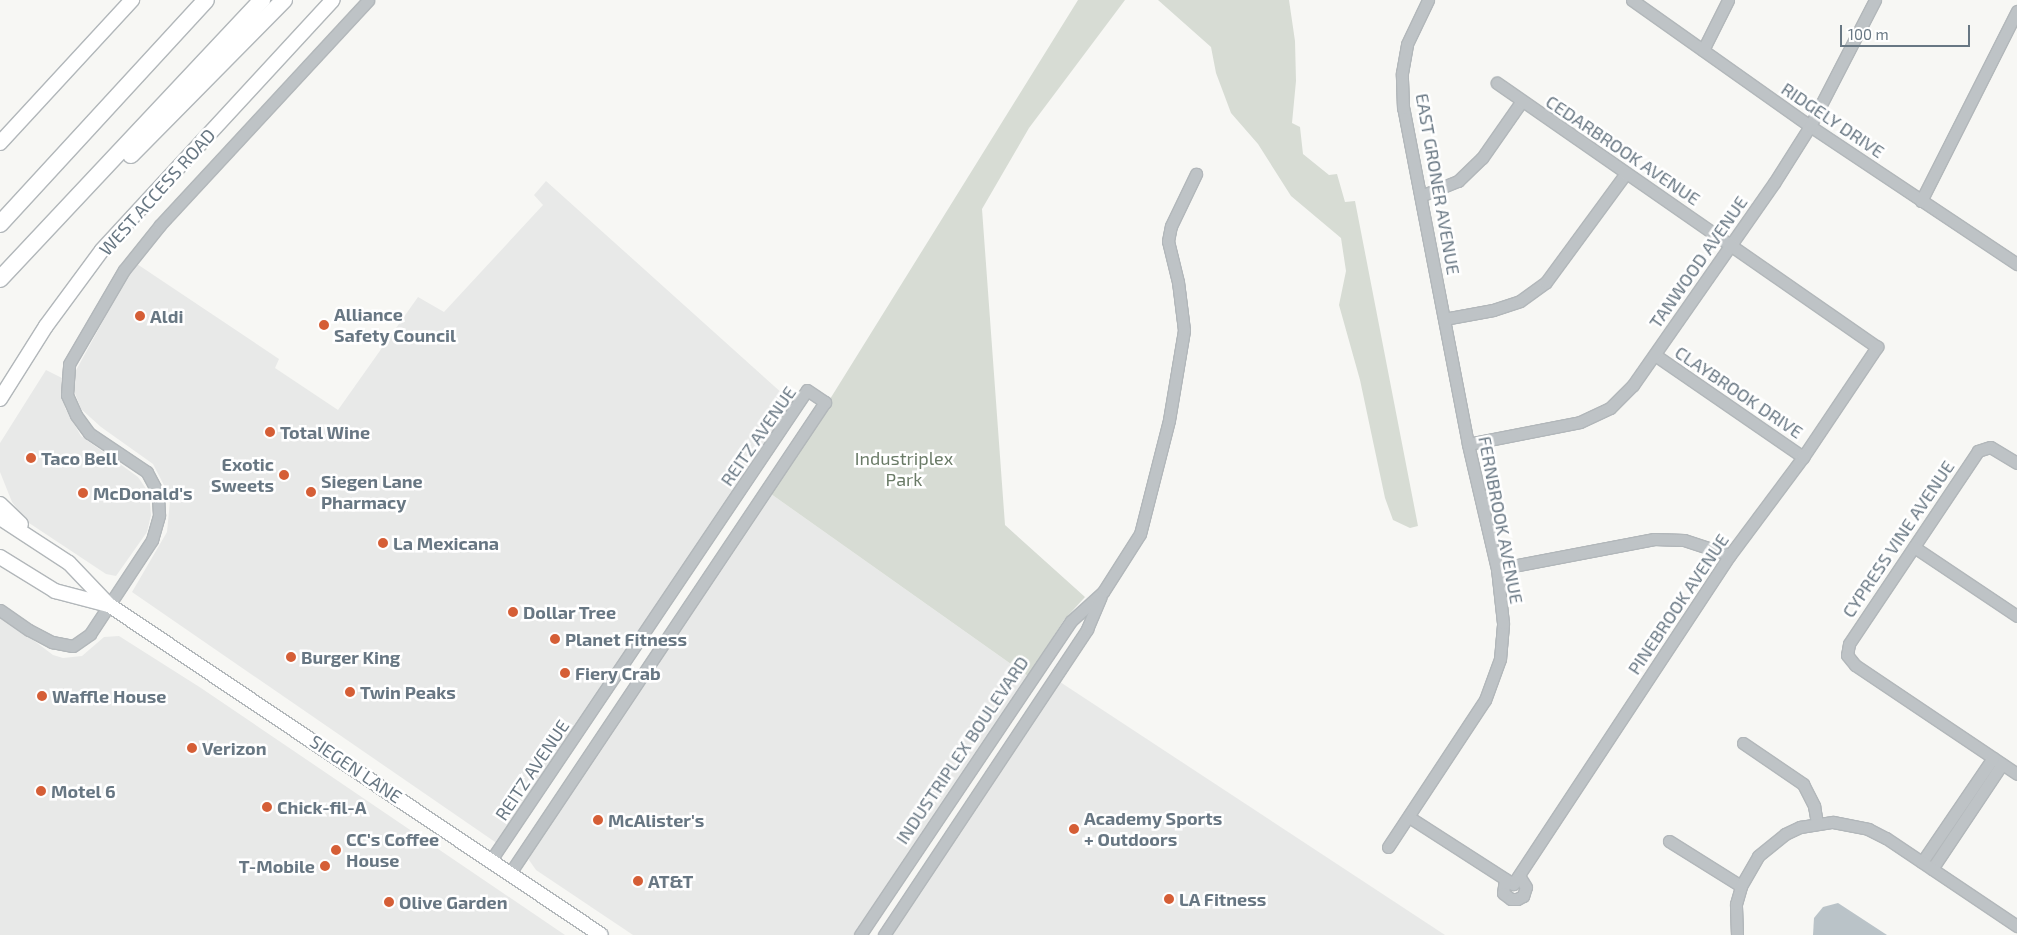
<!DOCTYPE html>
<style>
body{margin:0}
#map{position:relative;width:2017px;height:935px;overflow:hidden;background:#f7f7f4;font-family:"Exo 2",sans-serif}
div>[style]{position:absolute}
.built>*{inset:0;background:#e8e9e8}
.green>*{inset:0;background:#d7dcd4}
.water>*{inset:0;background:#bac3c8}
.roads{filter:drop-shadow(1px 0 #b2b7ba) drop-shadow(-1px 0 #b2b7ba) drop-shadow(0 1px #b2b7ba) drop-shadow(0 -1px #b2b7ba)}
.minor>*{height:11px;margin:-5.5px;padding:0 5.5px;transform-origin:5.5px;border-radius:5.5px;background:#bec3c6}
.major>*{height:14px;margin:-7px;padding:0 7px;transform-origin:7px;border-radius:7px;background:#fff}
.highway>*{height:16px;margin:-8px;padding:0 8px;transform-origin:8px;border-radius:8px;background:#fff}
.dots>*{width:14px;height:14px;translate:-50% -50%;box-sizing:border-box;border:2px solid #fff;border-radius:50%}
span{translate:-50% -50%;white-space:nowrap;text-align:center;line-height:1.15;-webkit-text-stroke:5px #fff;paint-order:stroke}
.street-label{font-size:18px;color:#687783}
.poi-label{font-size:18px;color:#687783;font-weight:700}
.left{translate:0 -50%;text-align:left}
.right{translate:-100% -50%;text-align:right}
.park-label{font-size:18px;color:#6a7b67}
.scale{position:absolute;left:1840px;top:25px;width:130px;height:22px;box-sizing:border-box;border:2px solid #687783;border-top:0;padding-left:6px;font-size:15px;line-height:18px;white-space:nowrap;color:#687783;-webkit-text-stroke:4px #fff;paint-order:stroke}
</style>
<div id="map">
<div class="built">
<i style="clip-path:polygon(546px 181px,793px 403px,498px 844px,132px 592px,167px 532px,170px 501px,167px 491px,153px 464px,101px 427px,81px 409px,73px 388px,74px 374px,126px 279px,137px 264px,279px 359px,275px 368px,338px 410px,418px 297px,444px 312px,543px 205px,534px 195px)"></i>
<i style="clip-path:polygon(46px 370px,62px 378px,65px 408px,81px 436px,138px 477px,149px 493px,151px 515px,147px 532px,116px 576px,106px 574px,26px 521px,12px 502px,0 472px,0 443px)"></i>
<i style="clip-path:polygon(771px 494px,1028px 676px,853px 935px,633px 935px,536px 870px,529px 860px,531px 851px)"></i>
<i style="clip-path:polygon(0 615px,53px 655px,63px 658px,82px 656px,104px 637px,119px 636px,201px 688px,565px 935px,0 935px)"></i>
<i style="clip-path:polygon(1054px 678px,1445px 935px,887px 935px)"></i>
</div>
<div class="green">
<i style="clip-path:polygon(1078px 0,1125px 0,1029px 128px,982px 209px,1005px 525px,1085px 597px,1064px 620px,1028px 676px,771px 494px)"></i>
<i style="clip-path:polygon(1158px 0,1289px 0,1295px 41px,1296px 81px,1292px 123px,1300px 127px,1303px 154px,1329px 175px,1337px 174px,1345px 202px,1355px 201px,1418px 526px,1410px 528px,1393px 520px,1385px 498px,1360px 380px,1339px 305px,1346px 271px,1341px 238px,1291px 196px,1258px 144px,1231px 113px,1216px 73px,1211px 47px)"></i>
</div>
<div class="water">
<i style="clip-path:polygon(1838px 903px,1887px 935px,1813px 935px,1814px 918px,1823px 907px)"></i>
</div>
<div class="roads">
<div class="minor">
<i style="left:1632px;top:0;width:218px;rotate:35.3deg"></i>
<i style="left:1810px;top:126px;width:249px;rotate:33.7deg"></i>
<i style="left:1703px;top:50px;width:56px;rotate:-63.4deg"></i>
<i style="left:1423px;top:195px;width:38px;rotate:-22deg"></i>
<i style="left:1458px;top:181px;width:33px;rotate:-44deg"></i>
<i style="left:1482px;top:158px;width:68px;rotate:-55.1deg"></i>
<i style="left:1921px;top:201px;width:213px;rotate:-63.2deg"></i>
<i style="left:1444px;top:319px;width:50px;rotate:-10.4deg"></i>
<i style="left:1493px;top:310px;width:28px;rotate:-18deg"></i>
<i style="left:1520px;top:301px;width:32px;rotate:-36deg"></i>
<i style="left:1546px;top:282px;width:135px;rotate:-53.7deg"></i>
<i style="left:1655px;top:355px;width:180px;rotate:34.6deg"></i>
<i style="left:1468px;top:444px;width:114px;rotate:-11.1deg"></i>
<i style="left:1580px;top:422px;width:33px;rotate:-25deg"></i>
<i style="left:1610px;top:408px;width:33px;rotate:-45deg"></i>
<i style="left:1633px;top:385px;width:246px;rotate:-55.1deg"></i>
<i style="left:1774px;top:183px;width:67px;rotate:-57.7deg"></i>
<i style="left:1810px;top:126px;width:142px;rotate:-62.7deg"></i>
<i style="left:2017px;top:463px;width:31px;rotate:-149deg"></i>
<i style="left:1990px;top:447px;width:13px;rotate:162deg"></i>
<i style="left:1978px;top:451px;width:232px;rotate:123.8deg"></i>
<i style="left:1849px;top:644px;width:11px;rotate:100deg"></i>
<i style="left:1847px;top:655px;width:13px;rotate:51deg"></i>
<i style="left:1855px;top:665px;width:195px;rotate:33.9deg"></i>
<i style="left:1914px;top:547px;width:124px;rotate:33.8deg"></i>
<i style="left:1497px;top:569px;width:160px;rotate:-10.8deg"></i>
<i style="left:1654px;top:539px;width:30px;rotate:2deg"></i>
<i style="left:1684px;top:540px;width:48px;rotate:18.1deg"></i>
<i style="left:0;top:610px;width:35px;rotate:35deg"></i>
<i style="left:29px;top:630px;width:26px;rotate:28deg"></i>
<i style="left:52px;top:642px;width:21px;rotate:11deg"></i>
<i style="left:73px;top:646px;width:21px;rotate:-35deg"></i>
<i style="left:90px;top:634px;width:113px;rotate:-56.6deg"></i>
<i style="left:152px;top:540px;width:26px;rotate:-74deg"></i>
<i style="left:159px;top:515px;width:22px;rotate:-93deg"></i>
<i style="left:158px;top:493px;width:24px;rotate:-118deg"></i>
<i style="left:147px;top:472px;width:70px;rotate:-146.1deg"></i>
<i style="left:89px;top:433px;width:22px;rotate:-126deg"></i>
<i style="left:76px;top:415px;width:22px;rotate:-114deg"></i>
<i style="left:67px;top:395px;width:31px;rotate:-86deg"></i>
<i style="left:69px;top:364px;width:109px;rotate:-59.7deg"></i>
<i style="left:124px;top:270px;width:58px;rotate:-51.3deg"></i>
<i style="left:160px;top:225px;width:306px;rotate:-47.2deg"></i>
<i style="left:1743px;top:743px;width:73px;rotate:34.3deg"></i>
<i style="left:1803px;top:784px;width:25px;rotate:63deg"></i>
<i style="left:1814px;top:806px;width:17px;rotate:80deg"></i>
<i style="left:1409px;top:817px;width:124px;rotate:32.8deg"></i>
<i style="left:1513px;top:884px;width:394px;rotate:-56.6deg"></i>
<i style="left:1730px;top:555px;width:122px;rotate:-53.3deg"></i>
<i style="left:1803px;top:457px;width:133px;rotate:-56.1deg"></i>
<i style="left:1877px;top:347px;width:463px;rotate:-145.2deg"></i>
<i style="left:1669px;top:841px;width:85px;rotate:32deg"></i>
<i style="left:1388px;top:847px;width:176px;rotate:-56.6deg"></i>
<i style="left:1485px;top:700px;width:44px;rotate:-69.9deg"></i>
<i style="left:1500px;top:659px;width:36px;rotate:-85deg"></i>
<i style="left:1503px;top:623px;width:54px;rotate:-96.3deg"></i>
<i style="left:1497px;top:569px;width:128px;rotate:-103.1deg"></i>
<i style="left:1468px;top:444px;width:342px;rotate:-100.9deg"></i>
<i style="left:1403px;top:108px;width:35px;rotate:-92deg"></i>
<i style="left:1402px;top:73px;width:29px;rotate:-80deg"></i>
<i style="left:1407px;top:44px;width:49px;rotate:-64.5deg"></i>
<i style="left:491px;top:860px;width:566px;rotate:-56.09deg"></i>
<i style="left:807px;top:390px;width:22px;rotate:34deg"></i>
<i style="left:825px;top:402px;width:567px;rotate:123.77deg"></i>
<i style="left:1922px;top:862px;width:126px;rotate:-55.7deg"></i>
<i style="left:1932px;top:869px;width:126px;rotate:-56.3deg"></i>
<i style="left:1505px;top:879px;width:14px;rotate:98deg"></i>
<i style="left:1503px;top:893px;width:10px;rotate:37deg"></i>
<i style="left:1511px;top:899px;width:6px"></i>
<i style="left:1517px;top:899px;width:7px;rotate:-27deg"></i>
<i style="left:1523px;top:896px;width:9px;rotate:-72deg"></i>
<i style="left:1526px;top:887px;width:13px;rotate:-122deg"></i>
<i style="left:860px;top:935px;width:378px;rotate:-56.1deg"></i>
<i style="left:1071px;top:621px;width:43px;rotate:-42.2deg"></i>
<i style="left:1103px;top:592px;width:69px;rotate:-57.5deg"></i>
<i style="left:1140px;top:534px;width:118px;rotate:-75.7deg"></i>
<i style="left:1169px;top:420px;width:91px;rotate:-80.5deg"></i>
<i style="left:1184px;top:330px;width:48px;rotate:-97.1deg"></i>
<i style="left:1178px;top:282px;width:42px;rotate:-103.7deg"></i>
<i style="left:1168px;top:241px;width:15px;rotate:-79deg"></i>
<i style="left:1171px;top:226px;width:58px;rotate:-64.3deg"></i>
<i style="left:884px;top:935px;width:367px;rotate:-56.4deg"></i>
<i style="left:1087px;top:629px;width:34px;rotate:-67deg"></i>
<i style="left:1737px;top:935px;width:31px;rotate:-92deg"></i>
<i style="left:1736px;top:904px;width:19px;rotate:-74deg"></i>
<i style="left:1741px;top:886px;width:34px;rotate:-60deg"></i>
<i style="left:1758px;top:856px;width:35px;rotate:-39deg"></i>
<i style="left:1785px;top:834px;width:17px;rotate:-25deg"></i>
<i style="left:1800px;top:827px;width:33px;rotate:-9deg"></i>
<i style="left:1833px;top:822px;width:36px;rotate:11deg"></i>
<i style="left:1868px;top:829px;width:20px;rotate:27deg"></i>
<i style="left:1886px;top:838px;width:158px;rotate:33.9deg"></i>
</div>
<div class="major">
<i style="left:0;top:143px;width:195px;rotate:-47.3deg"></i>
<i style="left:0;top:399px;width:86px;rotate:-57.8deg"></i>
<i style="left:46px;top:326px;width:94px;rotate:-53.6deg"></i>
<i style="left:102px;top:250px;width:340px;rotate:-47.3deg"></i>
<i style="left:0;top:504px;width:29px;rotate:44deg"></i>
<i style="left:0;top:518px;width:82px;rotate:33.1deg"></i>
<i style="left:69px;top:563px;width:58px;rotate:46.4deg"></i>
<i style="left:109px;top:605px;width:592px;rotate:33.85deg"></i>
<i style="left:0;top:557px;width:65px;rotate:31.7deg"></i>
<i style="left:55px;top:591px;width:55px;rotate:14.8deg"></i>
</div>
<div class="highway">
<i style="left:131px;top:155px;width:218px;rotate:-45.4deg"></i>
<i style="left:0;top:224px;width:304px;rotate:-47.4deg"></i>
<i style="left:0;top:279px;width:383px;rotate:-46.8deg"></i>
</div>
</div>
<div class="dots">
<i style="left:140px;top:316px;background:#d55e36"></i>
<i style="left:324px;top:325px;background:#d55e36"></i>
<i style="left:270px;top:432px;background:#d55e36"></i>
<i style="left:31px;top:458px;background:#d55e36"></i>
<i style="left:284px;top:475px;background:#d55e36"></i>
<i style="left:311px;top:492px;background:#d55e36"></i>
<i style="left:83px;top:493px;background:#d55e36"></i>
<i style="left:383px;top:543px;background:#d55e36"></i>
<i style="left:513px;top:612px;background:#d55e36"></i>
<i style="left:555px;top:639px;background:#d55e36"></i>
<i style="left:291px;top:657px;background:#d55e36"></i>
<i style="left:565px;top:673px;background:#d55e36"></i>
<i style="left:350px;top:692px;background:#d55e36"></i>
<i style="left:42px;top:696px;background:#d55e36"></i>
<i style="left:192px;top:748px;background:#d55e36"></i>
<i style="left:41px;top:791px;background:#d55e36"></i>
<i style="left:267px;top:807px;background:#d55e36"></i>
<i style="left:598px;top:820px;background:#d55e36"></i>
<i style="left:1074px;top:829px;background:#d55e36"></i>
<i style="left:336px;top:850px;background:#d55e36"></i>
<i style="left:325px;top:866px;background:#d55e36"></i>
<i style="left:638px;top:881px;background:#d55e36"></i>
<i style="left:1169px;top:899px;background:#d55e36"></i>
<i style="left:389px;top:902px;background:#d55e36"></i>
</div>
<div class="street-label">
<span style="left:1833px;top:120px;rotate:34deg">RIDGELY DRIVE</span>
<span style="left:1623px;top:150px;rotate:34deg">CEDARBROOK AVENUE</span>
<span style="left:1438px;top:184px;rotate:80deg">EAST GRONER AVENUE</span>
<span style="left:157px;top:192px;rotate:-48deg">WEST ACCESS ROAD</span>
<span style="left:1698px;top:262px;rotate:-55deg">TANWOOD AVENUE</span>
<span style="left:1739px;top:392px;rotate:34deg">CLAYBROOK DRIVE</span>
<span style="left:758px;top:436px;rotate:-55deg">REITZ AVENUE</span>
<span style="left:1501px;top:520px;rotate:79deg">FERNBROOK AVENUE</span>
<span style="left:1898px;top:539px;rotate:-56deg">CYPRESS VINE AVENUE</span>
<span style="left:1678px;top:604px;rotate:-56deg">PINEBROOK AVENUE</span>
<span style="left:962px;top:750px;rotate:-56deg">INDUSTRIPLEX BOULEVARD</span>
<span style="left:356px;top:769px;rotate:34deg">SIEGEN LANE</span>
<span style="left:532px;top:770px;rotate:-56deg">REITZ AVENUE</span>
</div>
<div class="poi-label">
<span class="left" style="left:334px;top:325px">Alliance<br>Safety Council</span>
<span class="left" style="left:150px;top:316px">Aldi</span>
<span class="left" style="left:280px;top:432px">Total Wine</span>
<span class="left" style="left:41px;top:458px">Taco Bell</span>
<span class="right" style="left:274px;top:475px">Exotic<br>Sweets</span>
<span class="left" style="left:321px;top:492px">Siegen Lane<br>Pharmacy</span>
<span class="left" style="left:93px;top:493px">McDonald's</span>
<span class="left" style="left:393px;top:543px">La Mexicana</span>
<span class="left" style="left:523px;top:612px">Dollar Tree</span>
<span class="left" style="left:565px;top:639px">Planet Fitness</span>
<span class="left" style="left:301px;top:657px">Burger King</span>
<span class="left" style="left:575px;top:673px">Fiery Crab</span>
<span class="left" style="left:360px;top:692px">Twin Peaks</span>
<span class="left" style="left:52px;top:696px">Waffle House</span>
<span class="left" style="left:202px;top:748px">Verizon</span>
<span class="left" style="left:51px;top:791px">Motel 6</span>
<span class="left" style="left:277px;top:807px">Chick-fil-A</span>
<span class="left" style="left:1084px;top:829px">Academy Sports<br>+ Outdoors</span>
<span class="left" style="left:608px;top:820px">McAlister's</span>
<span class="left" style="left:346px;top:850px">CC's Coffee<br>House</span>
<span class="right" style="left:315px;top:866px">T-Mobile</span>
<span class="left" style="left:648px;top:881px">AT&amp;T</span>
<span class="left" style="left:1179px;top:899px">LA Fitness</span>
<span class="left" style="left:399px;top:902px">Olive Garden</span>
</div>
<div class="park-label">
<span style="left:904px;top:469px">Industriplex<br>Park</span>
</div>
<div class="scale">100 m</div>
</div>
